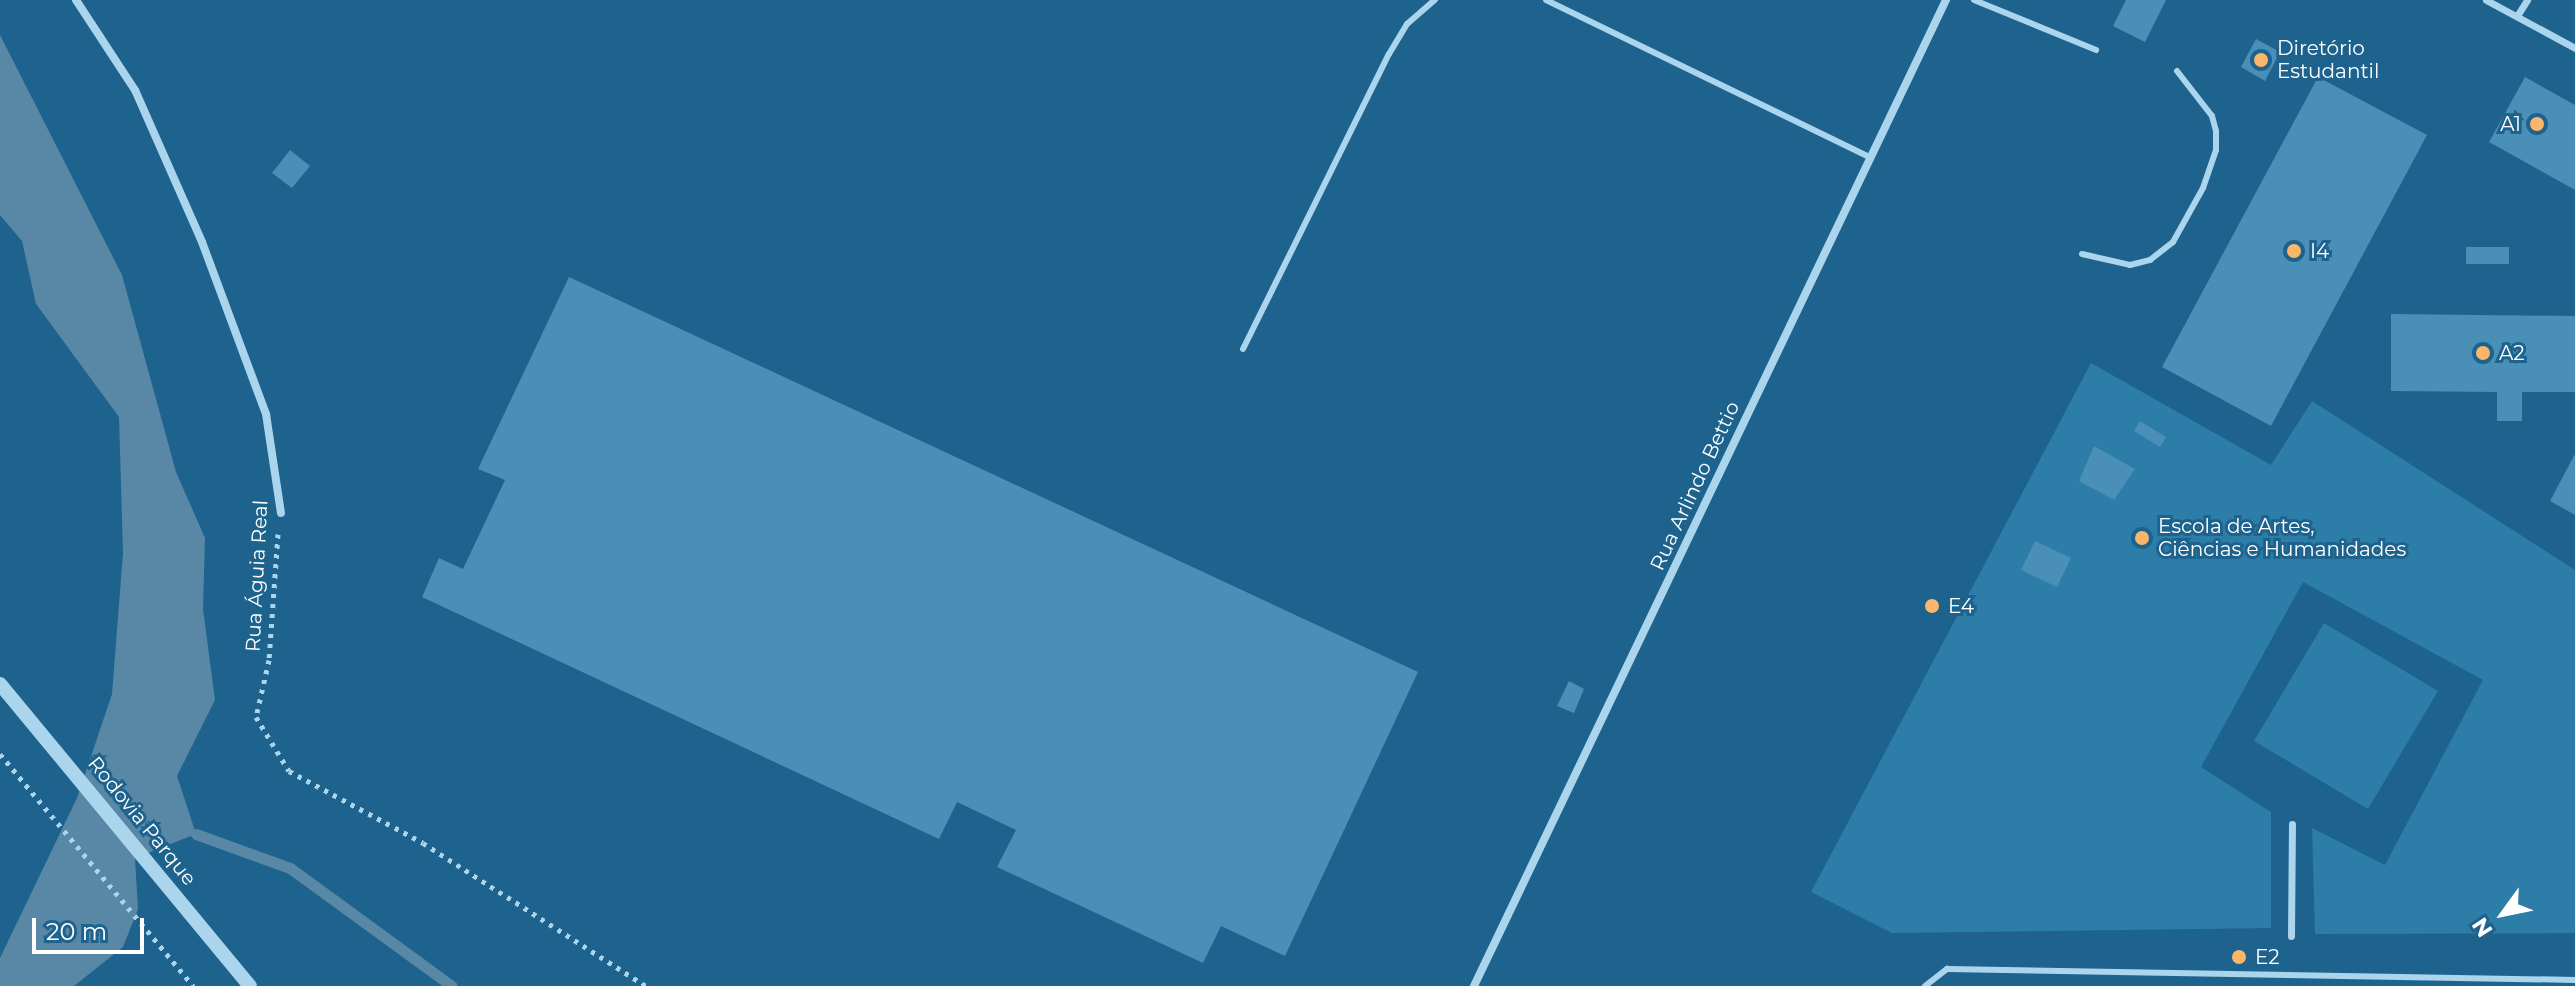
<!DOCTYPE html>
<meta charset="utf-8">
<style>
body{margin:0}
#map{position:relative;width:2575px;height:986px;overflow:hidden;background:#1d638d;font-family:Montserrat,sans-serif}
div>[style]{position:absolute}
.green>*{inset:0;background:#2d7da9}
.water>*{inset:0;background:#5888a5}
.stream>*{height:11px;margin:-5.5px;padding:0 5.5px;transform-origin:5.5px;border-radius:5.5px;background:#5888a5}
.building>*{inset:0;background:#4a8fb7}
.path>*{height:5px;margin-top:-2.5px;transform-origin:0;background:repeating-linear-gradient(90deg,#aad5ed 0 4px,transparent 0 10px)}
.service>*{height:6px;margin:-3px;padding:0 3px;transform-origin:3px;border-radius:3px;background:#aad5ed}
.pedestrian>*{height:7px;margin:-3.5px;padding:0 3.5px;transform-origin:3.5px;border-radius:3.5px;background:#aad5ed}
.minor>*{height:8px;margin:-4px;padding:0 4px;transform-origin:4px;border-radius:4px;background:#aad5ed}
.tertiary>*{height:14px;margin:-7px;padding:0 7px;transform-origin:7px;border-radius:7px;background:#aad5ed}
.dots>*{width:22px;height:22px;translate:-50% -50%;box-sizing:border-box;border:4px solid #1d638d;border-radius:50%}
span{translate:-50% -50%;white-space:nowrap;text-align:center;line-height:1.15;-webkit-text-stroke:6px #1d638d;paint-order:stroke}
.poi-label{font-size:20px;color:#fff}
.left{translate:0 -50%;text-align:left}
.right{translate:-100% -50%;text-align:right}
.street-label{font-size:20px;color:#fff}
.north{position:absolute;left:2463px;top:874px;width:80px;height:80px;-webkit-text-stroke:6px #1d638d;paint-order:stroke;rotate:237deg;font-size:22px;font-weight:700;line-height:32px;text-align:center;color:#fff}
.north::after{content:'';display:block;margin:auto;width:28px;height:36px;background:#fff;clip-path:polygon(50% 0,100% 100%,50% 72%,0 100%)}
.scale{position:absolute;left:32px;top:918px;width:112px;height:36px;box-sizing:border-box;border:4px solid #fff;border-top:0;padding-left:10px;font-size:24px;line-height:28px;white-space:nowrap;color:#fff;-webkit-text-stroke:6px #1d638d;paint-order:stroke}
</style>
<div id="map">
<div class="green">
<i style="clip-path:polygon(2091px 363px,2271px 465px,2312px 401px,2575px 570px,2575px 933px,2315px 934px,2312px 828px,2385px 865px,2483px 680px,2303px 582px,2201px 767px,2271px 812px,2271px 928px,1892px 933px,1811px 892px)"></i>
<i style="clip-path:polygon(2324px 623px,2438px 691px,2368px 809px,2254px 741px)"></i>
</div>
<div class="water">
<i style="clip-path:polygon(0 35px,122px 275px,176px 472px,205px 538px,203px 609px,215px 700px,177px 776px,196px 834px,135px 858px,138px 909px,123px 947px,74px 986px,0 986px,0 958px,77px 798px,112px 694px,123px 553px,119px 417px,36px 304px,22px 241px,0 215px)"></i>
</div>
<div class="stream">
<i style="left:196px;top:834px;width:100px;rotate:19.9deg"></i>
<i style="left:290px;top:868px;width:200px;rotate:36.1deg"></i>
</div>
<div class="building">
<i style="clip-path:polygon(2126px 0,2166px 0,2145px 42px,2113px 26px)"></i>
<i style="clip-path:polygon(2256px 39px,2280px 52px,2265px 81px,2241px 67px)"></i>
<i style="clip-path:polygon(2318px 77px,2427px 135px,2271px 426px,2162px 367px)"></i>
<i style="clip-path:polygon(2525px 77px,2575px 105px,2575px 190px,2489px 142px)"></i>
<i style="clip-path:polygon(290px 150px,310px 166px,292px 188px,272px 173px)"></i>
<i style="clip-path:polygon(2466px 247px,2509px 247px,2509px 264px,2466px 264px)"></i>
<i style="clip-path:polygon(569px 277px,1418px 672px,1285px 956px,1221px 926px,1203px 963px,997px 867px,1016px 830px,957px 802px,939px 839px,422px 597px,439px 558px,463px 569px,505px 480px,478px 469px)"></i>
<i style="clip-path:polygon(2391px 314px,2575px 316px,2575px 392px,2522px 392px,2522px 421px,2497px 421px,2497px 392px,2391px 391px)"></i>
<i style="clip-path:polygon(2140px 421px,2166px 437px,2160px 447px,2134px 431px)"></i>
<i style="clip-path:polygon(2094px 446px,2135px 469px,2114px 500px,2079px 481px)"></i>
<i style="clip-path:polygon(2575px 454px,2575px 515px,2550px 501px)"></i>
<i style="clip-path:polygon(2035px 541px,2071px 558px,2057px 587px,2021px 570px)"></i>
<i style="clip-path:polygon(1569px 681px,1584px 689px,1574px 713px,1557px 706px)"></i>
</div>
<div class="path">
<i style="left:278px;top:534px;width:126px;rotate:94.1deg"></i>
<i style="left:269px;top:660px;width:58px;rotate:102.8deg"></i>
<i style="left:256px;top:717px;width:63px;rotate:58.6deg"></i>
<i style="left:289px;top:771px;width:152px;rotate:28.2deg"></i>
<i style="left:423px;top:843px;width:265px;rotate:32.7deg"></i>
<i style="left:0;top:754px;width:302px;rotate:50.2deg"></i>
</div>
<div class="service">
<i style="left:1546px;top:0;width:360px;rotate:25.9deg"></i>
<i style="left:1974px;top:0;width:132px;rotate:22.3deg"></i>
<i style="left:2082px;top:254px;width:49px;rotate:12.9deg"></i>
<i style="left:2130px;top:265px;width:21px;rotate:-14deg"></i>
<i style="left:2150px;top:260px;width:29px;rotate:-38deg"></i>
<i style="left:2173px;top:242px;width:62px;rotate:-60.9deg"></i>
<i style="left:2203px;top:188px;width:40px;rotate:-71.1deg"></i>
<i style="left:2216px;top:150px;width:19px;rotate:-90deg"></i>
<i style="left:2216px;top:131px;width:16px;rotate:-105deg"></i>
<i style="left:2212px;top:116px;width:57px;rotate:-127.9deg"></i>
<i style="left:1243px;top:349px;width:329px;rotate:-63.7deg"></i>
<i style="left:1389px;top:54px;width:35px;rotate:-59deg"></i>
<i style="left:1407px;top:24px;width:37px;rotate:-41deg"></i>
<i style="left:1925px;top:986px;width:28px;rotate:-38deg"></i>
<i style="left:1947px;top:969px;width:628px;rotate:1deg"></i>
</div>
<div class="pedestrian">
<i style="left:2486px;top:0;width:101px;rotate:28.3deg"></i>
<i style="left:2517px;top:16px;width:19px;rotate:-58deg"></i>
<i style="left:2291px;top:936px;width:112px;rotate:-89.5deg"></i>
</div>
<div class="minor">
<i style="left:76px;top:0;width:108px;rotate:56.8deg"></i>
<i style="left:135px;top:90px;width:166px;rotate:66.2deg"></i>
<i style="left:202px;top:242px;width:184px;rotate:69.6deg"></i>
<i style="left:266px;top:414px;width:100px;rotate:81.4deg"></i>
<i style="left:1474px;top:986px;width:1093px;rotate:-64.42deg"></i>
</div>
<div class="tertiary">
<i style="left:0;top:684px;width:392px;rotate:50.4deg"></i>
</div>
<div class="dots">
<i style="left:2261px;top:60px;background:#fcb669"></i>
<i style="left:2537px;top:124px;background:#fcb669"></i>
<i style="left:2294px;top:251px;background:#fcb669"></i>
<i style="left:2483px;top:353px;background:#fcb669"></i>
<i style="left:2142px;top:538px;background:#fcb669"></i>
<i style="left:1932px;top:606px;background:#fcb669"></i>
<i style="left:2239px;top:957px;background:#fcb669"></i>
</div>
<div class="poi-label">
<span class="left" style="left:2277px;top:60px">Diretório<br>Estudantil</span>
<span class="right" style="left:2521px;top:124px">A1</span>
<span class="left" style="left:2310px;top:251px">I4</span>
<span class="left" style="left:2499px;top:353px">A2</span>
<span class="left" style="left:2158px;top:538px">Escola de Artes,<br>Ciências e Humanidades</span>
<span class="left" style="left:1948px;top:606px">E4</span>
<span class="left" style="left:2255px;top:957px">E2</span>
</div>
<div class="street-label">
<span style="left:1695px;top:486px;rotate:-65deg">Rua Arlindo Bettio</span>
<span style="left:257px;top:576px;rotate:-87deg">Rua Águia Real</span>
<span style="left:142px;top:821px;rotate:51deg">Rodovia Parque</span>
</div>
<div class="north">N</div>
<div class="scale">20 m</div>
</div>
